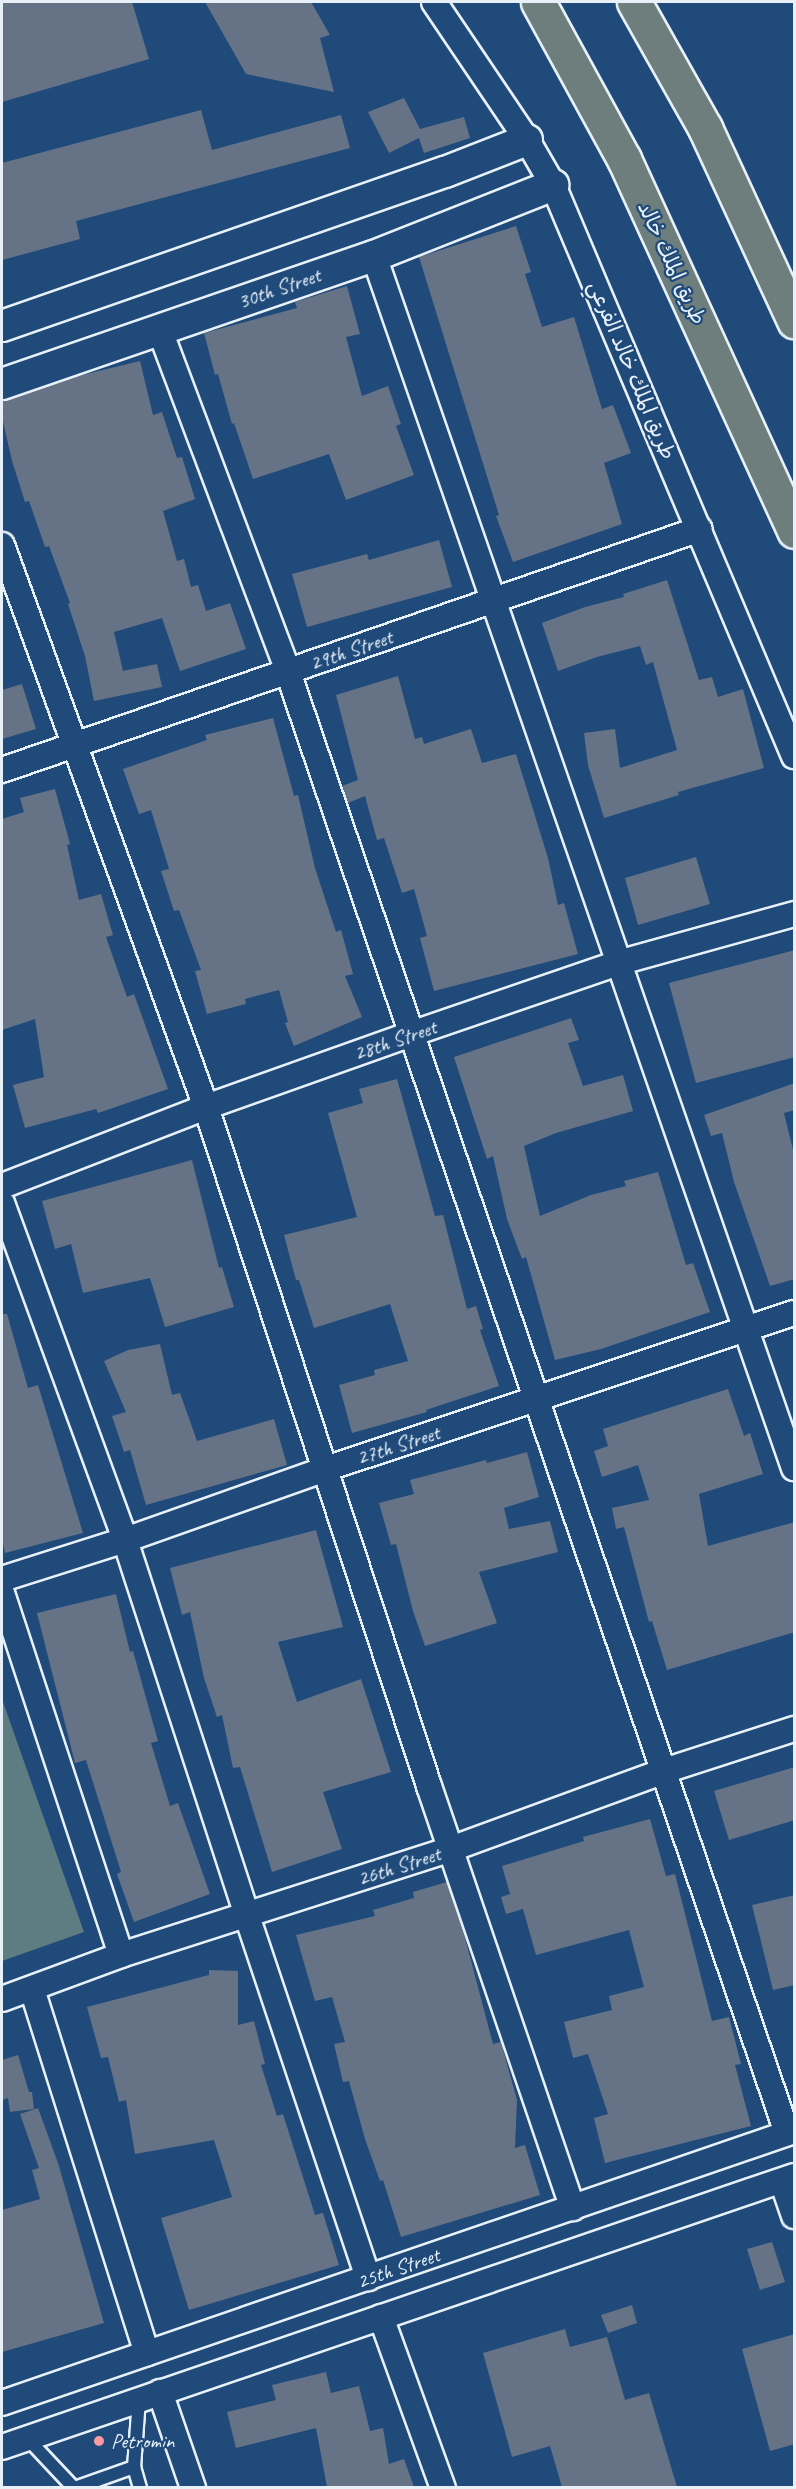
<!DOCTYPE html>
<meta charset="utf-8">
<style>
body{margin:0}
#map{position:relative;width:796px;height:2489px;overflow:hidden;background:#1f4a7a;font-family:Caveat,"Playpen Sans Arabic",sans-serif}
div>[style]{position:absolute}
.green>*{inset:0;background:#5d7d82}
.building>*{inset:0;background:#667386}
.roads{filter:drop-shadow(2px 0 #e8f1f8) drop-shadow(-2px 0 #e8f1f8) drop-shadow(0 2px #e8f1f8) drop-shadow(0 -2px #e8f1f8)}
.service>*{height:12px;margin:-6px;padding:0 6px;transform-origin:6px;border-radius:6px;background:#1f4a7a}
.minor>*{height:24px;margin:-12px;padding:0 12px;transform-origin:12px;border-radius:12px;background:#1f4a7a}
.tertiary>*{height:30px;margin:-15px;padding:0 15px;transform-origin:15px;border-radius:15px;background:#1f4a7a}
.motorway>*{height:33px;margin:-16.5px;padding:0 16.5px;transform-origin:16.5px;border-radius:16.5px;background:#6d7e7c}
.dots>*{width:16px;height:16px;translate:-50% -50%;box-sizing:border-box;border:3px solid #1f4a7a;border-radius:50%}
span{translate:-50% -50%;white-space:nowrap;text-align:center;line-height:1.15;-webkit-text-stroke:4.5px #1f4a7a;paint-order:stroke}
.street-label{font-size:21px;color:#e8f1f8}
.poi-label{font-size:21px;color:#e8f1f8}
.left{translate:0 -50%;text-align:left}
.frame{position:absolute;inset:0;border:3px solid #e8f1f8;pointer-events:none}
</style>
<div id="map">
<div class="green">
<i style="clip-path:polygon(2px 1699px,84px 1932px,2px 1961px)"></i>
</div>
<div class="building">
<i style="clip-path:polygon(2px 2px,132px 2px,149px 59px,2px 102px)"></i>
<i style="clip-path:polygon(205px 2px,311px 2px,330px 35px,320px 38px,334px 92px,246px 74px)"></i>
<i style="clip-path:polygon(404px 98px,420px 129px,464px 117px,470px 138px,424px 153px,419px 138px,389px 153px,368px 112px)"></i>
<i style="clip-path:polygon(201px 110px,212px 150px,341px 115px,350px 148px,76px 221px,80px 239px,2px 260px,2px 163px)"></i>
<i style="clip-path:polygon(516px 226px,531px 272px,525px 274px,542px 327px,574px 317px,602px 409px,613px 405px,631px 453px,604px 463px,622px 524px,513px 562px,496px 516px,499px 515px,419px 257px)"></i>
<i style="clip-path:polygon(347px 286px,360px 334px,346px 337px,362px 396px,388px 386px,401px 424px,396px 426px,414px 475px,346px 500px,329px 454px,253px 479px,234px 423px,232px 424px,218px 374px,215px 375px,204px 333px,297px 308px,295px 302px)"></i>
<i style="clip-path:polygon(140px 361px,153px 415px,162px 412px,177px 458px,182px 457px,195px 499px,163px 511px,177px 561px,184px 559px,191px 587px,198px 585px,206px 611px,230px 603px,246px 649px,180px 671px,162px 618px,114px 632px,123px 671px,157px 664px,162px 687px,94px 701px,85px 656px,68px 604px,70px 603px,49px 546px,45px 547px,29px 501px,25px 502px,12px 461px,2px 417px,2px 401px,78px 376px)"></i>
<i style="clip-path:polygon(439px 540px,452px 587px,307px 627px,292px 574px,367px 554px,369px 560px)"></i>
<i style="clip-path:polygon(667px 580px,699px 680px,712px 677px,718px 697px,743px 689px,764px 768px,678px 792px,679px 795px,604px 818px,588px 765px,584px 733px,615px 729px,620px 768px,677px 750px,653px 662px,646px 665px,640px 646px,597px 657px,558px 671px,542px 623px,585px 607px,624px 597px,623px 594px)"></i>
<i style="clip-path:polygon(398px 676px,415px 739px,422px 737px,424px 744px,471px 729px,482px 763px,516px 754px,548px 858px,558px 905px,564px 903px,578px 954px,434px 991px,420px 938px,427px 936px,414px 889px,402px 893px,384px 838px,377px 840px,365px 796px,348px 803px,342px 786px,358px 780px,336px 695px)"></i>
<i style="clip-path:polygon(22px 684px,36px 729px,2px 739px,2px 690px)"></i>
<i style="clip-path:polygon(273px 718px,294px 796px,298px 795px,315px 868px,336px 932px,341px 930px,353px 974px,345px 976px,362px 1017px,294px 1046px,285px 1023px,288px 1022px,279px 990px,245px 999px,246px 1004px,207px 1014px,195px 971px,201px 970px,179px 910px,174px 911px,161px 871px,169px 869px,151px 810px,139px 814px,123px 769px,207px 740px,205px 735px)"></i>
<i style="clip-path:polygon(55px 789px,70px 844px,67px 845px,79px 900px,101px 894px,113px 935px,106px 937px,127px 997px,134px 994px,168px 1089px,98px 1113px,96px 1109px,25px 1128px,13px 1085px,44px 1077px,35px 1019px,2px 1030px,2px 819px,24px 812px,20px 798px)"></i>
<i style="clip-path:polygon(696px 857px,710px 904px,638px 925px,625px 878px)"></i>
<i style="clip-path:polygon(795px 950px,795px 1057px,696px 1083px,669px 983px)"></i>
<i style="clip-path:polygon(571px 1018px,579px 1040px,568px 1043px,583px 1086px,623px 1075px,633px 1111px,556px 1133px,524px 1146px,540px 1216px,591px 1195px,626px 1186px,624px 1181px,658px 1172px,686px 1265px,693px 1263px,710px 1312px,601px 1349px,555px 1360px,526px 1257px,522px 1259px,507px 1219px,493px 1156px,487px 1159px,454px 1057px)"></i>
<i style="clip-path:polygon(397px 1079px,435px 1216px,443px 1215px,467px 1309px,476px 1306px,483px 1329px,480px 1330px,499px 1386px,426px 1410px,427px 1412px,352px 1433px,339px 1385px,375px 1375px,374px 1370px,408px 1361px,390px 1304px,314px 1328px,299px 1280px,296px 1280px,284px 1235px,357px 1217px,328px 1113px,363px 1103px,359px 1089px)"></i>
<i style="clip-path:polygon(795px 1083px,795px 1110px,784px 1113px,795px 1158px,795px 1279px,770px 1286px,734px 1182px,722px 1133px,711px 1136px,704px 1115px)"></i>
<i style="clip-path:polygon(192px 1160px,219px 1268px,222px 1267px,234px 1307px,165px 1327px,150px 1278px,83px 1293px,71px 1244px,55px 1249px,42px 1201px)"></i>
<i style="clip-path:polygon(2px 1314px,7px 1314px,28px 1388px,38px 1385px,83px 1533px,5px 1553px,2px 1539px)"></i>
<i style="clip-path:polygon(160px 1344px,172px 1395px,180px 1393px,197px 1441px,274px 1419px,287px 1465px,146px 1505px,130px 1450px,124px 1452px,112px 1416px,126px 1412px,104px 1361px,128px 1350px)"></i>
<i style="clip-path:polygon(728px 1389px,744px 1436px,750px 1433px,763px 1474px,699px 1494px,708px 1546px,795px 1522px,795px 1632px,667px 1670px,652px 1621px,649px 1622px,624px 1527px,616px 1529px,612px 1508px,649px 1500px,638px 1465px,602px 1477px,594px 1451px,608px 1446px,603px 1429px)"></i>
<i style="clip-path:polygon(527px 1452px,539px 1497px,504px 1508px,509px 1529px,550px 1521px,558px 1552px,479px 1572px,497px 1623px,425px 1646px,413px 1611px,396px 1544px,391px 1545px,379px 1503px,414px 1494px,410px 1480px,486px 1460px,487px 1463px)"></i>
<i style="clip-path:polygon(316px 1530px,343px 1627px,278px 1642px,297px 1702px,361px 1679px,391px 1772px,323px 1792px,342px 1849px,272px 1872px,240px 1767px,233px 1768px,222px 1715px,217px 1717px,204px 1678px,190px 1612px,182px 1615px,170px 1568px)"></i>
<i style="clip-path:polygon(116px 1594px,130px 1652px,133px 1651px,158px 1741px,151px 1743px,170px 1806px,178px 1803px,210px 1894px,134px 1922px,117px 1874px,121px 1872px,86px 1760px,75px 1763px,37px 1613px)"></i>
<i style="clip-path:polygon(795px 1767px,795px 1820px,729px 1840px,714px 1791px)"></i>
<i style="clip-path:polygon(650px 1819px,666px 1876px,675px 1874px,712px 2021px,729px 2017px,741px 2064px,735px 2065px,751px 2126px,605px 2163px,594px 2118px,608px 2114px,588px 2054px,573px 2058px,564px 2022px,612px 2010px,609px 1996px,644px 1987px,629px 1930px,536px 1955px,523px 1909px,506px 1914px,501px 1897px,510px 1894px,502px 1866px,584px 1841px,583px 1837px)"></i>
<i style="clip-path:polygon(447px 1882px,464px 1934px,493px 2044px,501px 2042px,517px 2100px,515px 2148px,525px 2145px,540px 2195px,401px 2237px,383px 2180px,380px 2181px,365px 2139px,349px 2081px,343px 2082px,334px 2044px,345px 2042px,332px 1997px,315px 2001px,296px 1935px,375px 1916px,373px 1910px,414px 1898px,413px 1892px)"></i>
<i style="clip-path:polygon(795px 1895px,795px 1985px,773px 1990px,752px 1905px)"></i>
<i style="clip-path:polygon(209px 1970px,238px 1971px,238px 2025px,254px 2021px,265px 2064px,261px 2065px,277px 2116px,283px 2114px,315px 2215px,323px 2213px,339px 2265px,189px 2310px,161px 2218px,232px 2197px,214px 2140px,135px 2154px,126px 2100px,119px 2102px,108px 2057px,101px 2058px,87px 2007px,209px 1975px)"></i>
<i style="clip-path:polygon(18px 2055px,29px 2092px,32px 2092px,34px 2109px,10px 2112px,8px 2098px,2px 2100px,2px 2060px)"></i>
<i style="clip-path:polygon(38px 2108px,58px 2163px,104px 2323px,2px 2352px,2px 2210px,40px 2199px,32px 2170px,39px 2168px,20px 2114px)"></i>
<i style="clip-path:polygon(772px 2242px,785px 2282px,760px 2290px,747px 2249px)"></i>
<i style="clip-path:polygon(632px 2305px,637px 2323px,608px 2333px,601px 2315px)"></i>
<i style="clip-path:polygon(565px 2329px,570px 2347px,607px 2337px,625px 2400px,649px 2393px,677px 2487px,562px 2487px,550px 2446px,512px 2457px,483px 2353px)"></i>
<i style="clip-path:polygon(795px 2334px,795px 2444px,770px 2451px,742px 2349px)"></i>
<i style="clip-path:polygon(326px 2372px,331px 2393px,359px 2386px,370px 2431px,383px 2428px,389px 2464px,404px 2459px,414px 2487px,327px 2487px,316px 2428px,236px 2448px,227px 2412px,276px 2400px,272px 2385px)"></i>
</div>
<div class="roads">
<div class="service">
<i style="left:139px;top:2399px;width:68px;rotate:94.2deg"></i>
<i style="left:134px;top:2467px;width:22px;rotate:74deg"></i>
<i style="left:27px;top:2438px;width:69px;rotate:46.8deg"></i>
<i style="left:75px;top:2488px;width:63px;rotate:-19.6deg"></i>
</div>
<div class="minor">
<i style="left:434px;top:2px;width:166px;rotate:56deg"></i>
<i style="left:527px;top:140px;width:52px;rotate:60deg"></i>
<i style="left:553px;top:185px;width:620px;rotate:67.12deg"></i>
<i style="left:374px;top:256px;width:1283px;rotate:70.89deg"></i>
<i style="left:159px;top:328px;width:367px;rotate:69.4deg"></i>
<i style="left:288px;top:672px;width:1544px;rotate:71.14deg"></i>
<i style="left:2px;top:545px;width:598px;rotate:70.05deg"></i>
<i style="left:206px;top:1107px;width:715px;rotate:71.82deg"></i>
<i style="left:429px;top:1786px;width:446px;rotate:71.2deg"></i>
<i style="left:2px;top:770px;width:738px;rotate:-19.05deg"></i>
<i style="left:2px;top:1186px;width:219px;rotate:-21.2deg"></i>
<i style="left:206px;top:1107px;width:218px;rotate:-19.6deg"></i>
<i style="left:411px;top:1034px;width:222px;rotate:-18.9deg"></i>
<i style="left:621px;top:962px;width:180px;rotate:-15.5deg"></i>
<i style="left:2px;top:1203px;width:359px;rotate:69.9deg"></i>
<i style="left:125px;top:1540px;width:395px;rotate:72deg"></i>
<i style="left:247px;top:1916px;width:382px;rotate:71.5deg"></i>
<i style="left:2px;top:1579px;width:129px;rotate:-17.6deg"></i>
<i style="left:125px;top:1540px;width:212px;rotate:-19.5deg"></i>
<i style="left:325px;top:1469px;width:494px;rotate:-18.4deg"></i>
<i style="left:2px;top:1593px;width:381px;rotate:71.8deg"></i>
<i style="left:32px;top:1989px;width:382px;rotate:72.5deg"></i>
<i style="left:2px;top:1999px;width:127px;rotate:-20.3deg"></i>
<i style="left:121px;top:1955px;width:347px;rotate:-17.8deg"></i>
<i style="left:451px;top:1849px;width:227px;rotate:-20.1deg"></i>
<i style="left:664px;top:1771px;width:137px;rotate:-17.9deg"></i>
<i style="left:782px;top:2181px;width:37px;rotate:71deg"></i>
<i style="left:381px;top:2317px;width:182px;rotate:70.1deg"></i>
<i style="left:160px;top:2392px;width:102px;rotate:71deg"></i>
<i style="left:2px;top:2403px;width:837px;rotate:-18.95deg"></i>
<i style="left:2px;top:2447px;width:837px;rotate:-18.89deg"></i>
</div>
<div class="tertiary">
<i style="left:2px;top:326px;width:469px;rotate:-19.2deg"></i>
<i style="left:445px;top:172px;width:88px;rotate:-21.3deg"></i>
<i style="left:2px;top:384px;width:393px;rotate:-19deg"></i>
<i style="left:374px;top:256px;width:193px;rotate:-21.6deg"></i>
</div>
<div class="motorway">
<i style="left:538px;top:2px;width:179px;rotate:61.3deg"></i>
<i style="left:624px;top:159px;width:409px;rotate:65.4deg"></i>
<i style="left:634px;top:2px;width:145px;rotate:60.6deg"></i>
<i style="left:705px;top:128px;width:213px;rotate:65.2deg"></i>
</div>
</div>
<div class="dots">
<i style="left:99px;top:2441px;background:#ff9aa2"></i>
</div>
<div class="street-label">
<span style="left:672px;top:263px;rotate:65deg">طريق الملك خالد</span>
<span style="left:279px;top:288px;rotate:-19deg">30th Street</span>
<span style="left:632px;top:370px;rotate:67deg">طريق الملك خالد الفرعي</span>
<span style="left:351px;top:650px;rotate:-19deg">29th Street</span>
<span style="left:395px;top:1040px;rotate:-19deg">28th Street</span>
<span style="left:398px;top:1445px;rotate:-18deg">27th Street</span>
<span style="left:399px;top:1866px;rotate:-18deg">26th Street</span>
<span style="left:398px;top:2268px;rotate:-19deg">25th Street</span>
</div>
<div class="poi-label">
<span class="left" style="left:111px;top:2441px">Petromin</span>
</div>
<div class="frame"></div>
</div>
